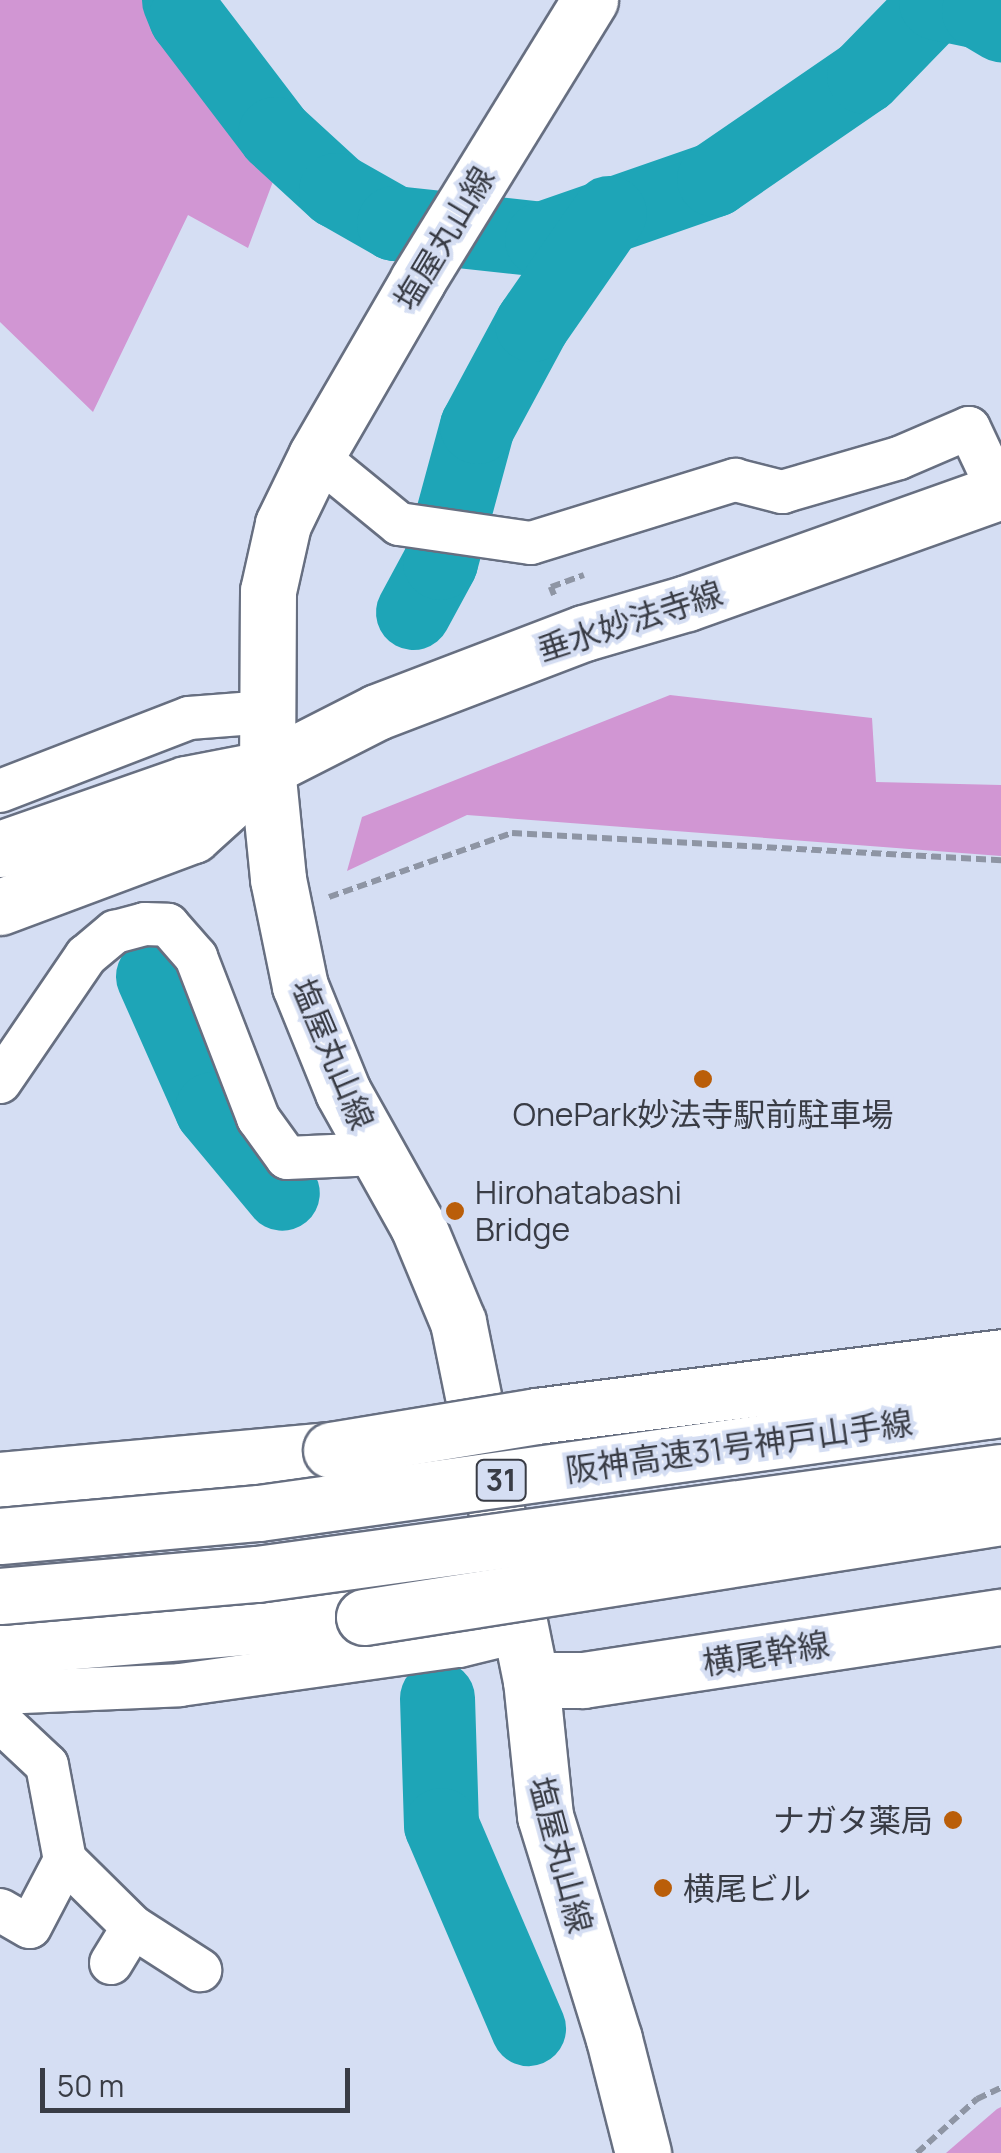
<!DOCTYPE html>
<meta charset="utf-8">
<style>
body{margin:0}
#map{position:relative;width:1001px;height:2153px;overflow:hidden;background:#d5def3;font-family:Manrope,"Noto Sans JP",sans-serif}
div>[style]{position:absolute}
.green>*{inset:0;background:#d196d3}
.river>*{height:75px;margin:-37.5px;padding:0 37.5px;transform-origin:37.5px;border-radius:37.5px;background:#1ea5b7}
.path>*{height:6px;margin-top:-3px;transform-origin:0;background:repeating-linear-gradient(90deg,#8e95a4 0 10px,transparent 0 15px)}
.roads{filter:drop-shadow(2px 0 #676f81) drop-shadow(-2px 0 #676f81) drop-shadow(0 2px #676f81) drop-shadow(0 -2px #676f81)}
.street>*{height:42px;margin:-21px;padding:0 21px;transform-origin:21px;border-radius:21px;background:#fff}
.secondary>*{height:55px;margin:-27.5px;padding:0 27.5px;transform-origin:27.5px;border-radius:27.5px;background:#fff}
.highway>*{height:55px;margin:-27.5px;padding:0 27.5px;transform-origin:27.5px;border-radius:27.5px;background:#fff}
.bridges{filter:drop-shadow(2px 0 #676f81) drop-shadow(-2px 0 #676f81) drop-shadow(0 2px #676f81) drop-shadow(0 -2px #676f81)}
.highway-bridge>*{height:55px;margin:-27.5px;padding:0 27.5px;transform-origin:27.5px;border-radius:27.5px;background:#fff}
.dots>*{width:28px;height:28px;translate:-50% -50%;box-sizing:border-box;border:5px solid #d5def3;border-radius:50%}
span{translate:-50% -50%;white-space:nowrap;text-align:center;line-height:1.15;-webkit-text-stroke:8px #d5def3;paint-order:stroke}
.shield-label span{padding:2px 8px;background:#d5def3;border:2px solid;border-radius:8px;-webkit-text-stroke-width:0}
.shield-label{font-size:30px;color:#393c45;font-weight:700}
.street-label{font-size:32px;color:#393c45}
.poi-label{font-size:32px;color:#393c45}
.left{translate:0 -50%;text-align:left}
.right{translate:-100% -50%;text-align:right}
.scale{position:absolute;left:40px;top:2068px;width:310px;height:45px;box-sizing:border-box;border:5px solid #393c45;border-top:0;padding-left:12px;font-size:30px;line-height:35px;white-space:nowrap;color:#393c45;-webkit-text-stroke:8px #d5def3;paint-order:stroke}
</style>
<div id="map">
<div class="green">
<i style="clip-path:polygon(0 0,184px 0,295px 123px,248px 248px,188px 215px,93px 412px,0 322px)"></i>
<i style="clip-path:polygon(670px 695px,872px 718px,876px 782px,1001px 785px,1001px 856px,467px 815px,347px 871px,362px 817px)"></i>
<i style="clip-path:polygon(1001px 2107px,1001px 2153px,946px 2153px,997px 2109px)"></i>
</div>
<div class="river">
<i style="left:179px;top:0;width:18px;rotate:68deg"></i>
<i style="left:186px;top:17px;width:147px;rotate:52.7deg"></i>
<i style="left:275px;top:134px;width:83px;rotate:42.6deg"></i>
<i style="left:336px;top:190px;width:67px;rotate:29.6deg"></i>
<i style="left:394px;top:223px;width:149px;rotate:6.2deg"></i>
<i style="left:542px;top:239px;width:182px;rotate:-19.2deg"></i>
<i style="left:714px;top:179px;width:182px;rotate:-34.5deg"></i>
<i style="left:864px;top:76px;width:103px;rotate:-45.8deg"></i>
<i style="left:936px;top:2px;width:44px;rotate:11.8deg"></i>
<i style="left:979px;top:11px;width:26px;rotate:31deg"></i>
<i style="left:413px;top:612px;width:57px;rotate:-61.6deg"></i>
<i style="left:440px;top:562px;width:141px;rotate:-74.8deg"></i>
<i style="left:477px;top:426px;width:116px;rotate:-61.7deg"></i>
<i style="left:532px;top:324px;width:135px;rotate:-55.3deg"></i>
<i style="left:153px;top:976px;width:145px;rotate:66.1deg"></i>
<i style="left:212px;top:1109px;width:109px;rotate:50.2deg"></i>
<i style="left:437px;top:1698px;width:127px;rotate:88.2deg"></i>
<i style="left:441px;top:1825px;width:221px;rotate:66.8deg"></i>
</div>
<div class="path">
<i style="left:554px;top:595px;width:9px;rotate:-111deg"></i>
<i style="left:551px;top:587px;width:35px;rotate:-20deg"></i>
<i style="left:329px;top:897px;width:194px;rotate:-19.3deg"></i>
<i style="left:512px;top:833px;width:490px;rotate:3.2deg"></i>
<i style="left:917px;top:2153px;width:81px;rotate:-42deg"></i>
<i style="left:977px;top:2099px;width:26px;rotate:-25deg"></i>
</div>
<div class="roads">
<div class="street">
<i style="left:316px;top:456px;width:107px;rotate:39.3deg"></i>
<i style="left:399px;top:524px;width:133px;rotate:8.2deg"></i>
<i style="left:531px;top:543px;width:214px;rotate:-17.2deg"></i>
<i style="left:735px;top:480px;width:49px;rotate:14.3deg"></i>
<i style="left:782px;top:492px;width:122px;rotate:-16.2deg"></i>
<i style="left:899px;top:458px;width:76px;rotate:-23.2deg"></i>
<i style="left:969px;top:428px;width:75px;rotate:64.8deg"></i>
<i style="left:0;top:791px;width:203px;rotate:-21.1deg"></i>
<i style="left:189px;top:718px;width:78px;rotate:-4.4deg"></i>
<i style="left:0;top:1082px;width:153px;rotate:-55.7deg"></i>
<i style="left:86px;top:956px;width:38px;rotate:-40deg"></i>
<i style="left:115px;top:932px;width:31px;rotate:-15deg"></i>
<i style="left:145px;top:924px;width:23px;rotate:2deg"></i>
<i style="left:168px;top:925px;width:43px;rotate:48.8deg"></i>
<i style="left:196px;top:957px;width:173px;rotate:68.9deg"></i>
<i style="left:258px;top:1118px;width:49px;rotate:54.1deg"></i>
<i style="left:287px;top:1158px;width:90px;rotate:-2.5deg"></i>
<i style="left:0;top:1693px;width:180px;rotate:-2.5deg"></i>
<i style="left:180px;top:1685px;width:282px;rotate:-8deg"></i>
<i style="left:459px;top:1646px;width:64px;rotate:-13.6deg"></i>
<i style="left:0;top:1721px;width:64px;rotate:43.1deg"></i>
<i style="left:47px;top:1765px;width:97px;rotate:79.3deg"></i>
<i style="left:65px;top:1860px;width:95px;rotate:44.6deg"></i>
<i style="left:133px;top:1927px;width:80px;rotate:32.7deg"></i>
<i style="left:0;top:1910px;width:34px;rotate:30deg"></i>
<i style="left:30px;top:1927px;width:76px;rotate:-62.4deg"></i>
<i style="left:111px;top:1963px;width:42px;rotate:-58.6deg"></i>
</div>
<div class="secondary">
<i style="left:590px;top:0;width:329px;rotate:121.6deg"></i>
<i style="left:418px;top:280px;width:203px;rotate:120.1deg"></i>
<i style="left:316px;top:456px;width:76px;rotate:115.9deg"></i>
<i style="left:283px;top:524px;width:69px;rotate:102.6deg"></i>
<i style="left:268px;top:591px;width:177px;rotate:90.3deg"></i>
<i style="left:267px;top:768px;width:112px;rotate:84.3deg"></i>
<i style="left:278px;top:879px;width:109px;rotate:78.4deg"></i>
<i style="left:300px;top:986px;width:114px;rotate:67.9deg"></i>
<i style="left:343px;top:1092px;width:154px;rotate:60.8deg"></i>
<i style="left:418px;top:1226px;width:104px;rotate:67.4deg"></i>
<i style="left:458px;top:1322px;width:365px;rotate:78.5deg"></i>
<i style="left:531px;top:1680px;width:137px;rotate:84.1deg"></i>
<i style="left:545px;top:1816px;width:233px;rotate:72.8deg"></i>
<i style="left:614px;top:2039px;width:118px;rotate:75.7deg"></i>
<i style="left:0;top:849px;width:197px;rotate:-19.3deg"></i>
<i style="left:186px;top:784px;width:79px;rotate:-10.9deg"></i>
<i style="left:0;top:907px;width:206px;rotate:-20.5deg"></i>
<i style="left:193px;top:835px;width:100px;rotate:-42.2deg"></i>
<i style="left:267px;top:768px;width:123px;rotate:-27deg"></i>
<i style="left:377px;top:712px;width:222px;rotate:-20.9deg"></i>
<i style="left:584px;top:633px;width:107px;rotate:-16.2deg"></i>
<i style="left:687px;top:603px;width:333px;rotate:-19.6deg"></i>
<i style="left:531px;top:1680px;width:52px"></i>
<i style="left:583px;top:1680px;width:423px;rotate:-8.6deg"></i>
</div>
<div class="highway">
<i style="left:0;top:1480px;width:332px;rotate:-5.2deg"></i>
<i style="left:0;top:1647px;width:365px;rotate:-4.7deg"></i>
</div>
</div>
<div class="bridges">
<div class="highway-bridge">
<i style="left:331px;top:1450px;width:208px;rotate:-9.4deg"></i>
<i style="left:536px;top:1416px;width:469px;rotate:-7.2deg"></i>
<i style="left:0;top:1536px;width:260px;rotate:-5.1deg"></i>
<i style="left:259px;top:1513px;width:749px;rotate:-7.98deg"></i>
<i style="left:0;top:1596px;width:258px;rotate:-4.9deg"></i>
<i style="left:257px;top:1574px;width:751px;rotate:-7.81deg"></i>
<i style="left:364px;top:1617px;width:645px;rotate:-8.92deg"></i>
</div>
</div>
<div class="dots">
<i style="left:703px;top:1079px;background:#ba5e09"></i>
<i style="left:455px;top:1211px;background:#ba5e09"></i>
<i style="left:953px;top:1820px;background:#ba5e09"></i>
<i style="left:663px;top:1888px;background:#ba5e09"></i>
</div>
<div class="shield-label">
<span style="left:501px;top:1480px">31</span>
</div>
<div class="street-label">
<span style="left:444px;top:238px;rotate:-59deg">塩屋丸山線</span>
<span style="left:630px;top:621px;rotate:-18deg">垂水妙法寺線</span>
<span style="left:333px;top:1054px;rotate:67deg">塩屋丸山線</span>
<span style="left:739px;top:1446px;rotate:-8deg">阪神高速31号神戸山手線</span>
<span style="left:766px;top:1653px;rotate:-9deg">横尾幹線</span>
<span style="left:561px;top:1855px;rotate:75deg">塩屋丸山線</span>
</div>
<div class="poi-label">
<span style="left:703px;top:1114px">OnePark妙法寺駅前駐車場</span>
<span class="left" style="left:475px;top:1211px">Hirohatabashi<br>Bridge</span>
<span class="right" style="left:933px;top:1820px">ナガタ薬局</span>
<span class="left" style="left:683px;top:1888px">横尾ビル</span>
</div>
<div class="scale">50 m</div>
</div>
